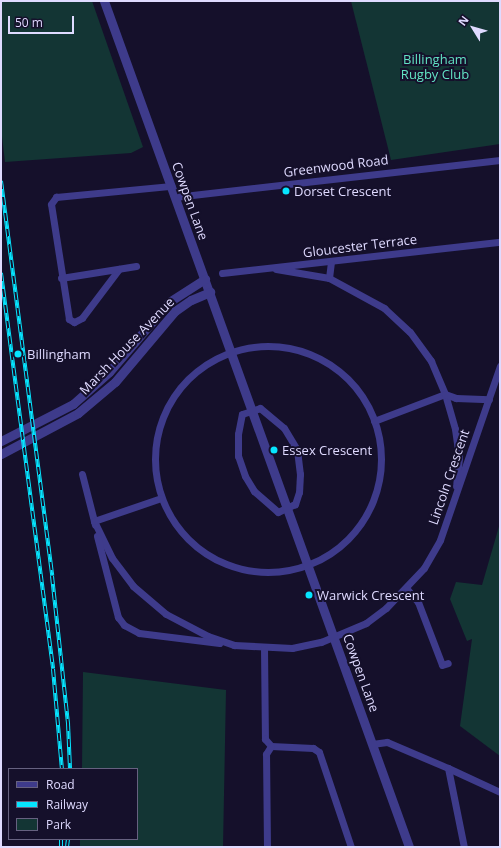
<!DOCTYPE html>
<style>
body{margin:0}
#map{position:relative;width:501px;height:848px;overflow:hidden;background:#15102b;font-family:"Open Sans",sans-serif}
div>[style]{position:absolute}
.green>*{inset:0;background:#133534}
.minor>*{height:7px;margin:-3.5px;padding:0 3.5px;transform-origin:3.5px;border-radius:3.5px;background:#3e3b8b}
.minor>.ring{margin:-3.5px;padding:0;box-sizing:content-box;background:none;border:7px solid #3e3b8b;border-radius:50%}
.tertiary>*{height:9px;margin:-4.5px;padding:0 4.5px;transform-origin:4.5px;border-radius:4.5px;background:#3e3b8b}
.rail>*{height:4px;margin-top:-2px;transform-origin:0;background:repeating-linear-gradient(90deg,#15102b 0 8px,#06e5ff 0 16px);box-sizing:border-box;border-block:1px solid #06e5ff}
.dots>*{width:11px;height:11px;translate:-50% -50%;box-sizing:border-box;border:2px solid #15102b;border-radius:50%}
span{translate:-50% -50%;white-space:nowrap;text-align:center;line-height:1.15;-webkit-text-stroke:4px #15102b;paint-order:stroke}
.park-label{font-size:13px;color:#62e3c4}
.street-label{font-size:13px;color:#dfdaff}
.poi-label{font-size:13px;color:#dfdaff}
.left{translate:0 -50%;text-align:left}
.frame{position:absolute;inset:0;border:2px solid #dfdaff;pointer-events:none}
.legend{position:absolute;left:8px;top:768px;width:130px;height:72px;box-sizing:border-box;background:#15102b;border:1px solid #666180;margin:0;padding:5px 7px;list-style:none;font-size:12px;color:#dfdaff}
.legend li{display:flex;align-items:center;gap:8px;height:20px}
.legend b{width:20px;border:1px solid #666180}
.north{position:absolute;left:453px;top:8px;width:40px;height:40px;-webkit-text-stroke:3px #15102b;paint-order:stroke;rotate:307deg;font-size:11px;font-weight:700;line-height:16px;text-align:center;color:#dfdaff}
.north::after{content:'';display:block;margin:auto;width:14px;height:18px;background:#dfdaff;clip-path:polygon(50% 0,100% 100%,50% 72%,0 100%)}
.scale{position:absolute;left:8px;top:16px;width:66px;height:18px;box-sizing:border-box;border:2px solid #dfdaff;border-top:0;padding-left:5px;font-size:12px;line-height:14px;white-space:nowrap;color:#dfdaff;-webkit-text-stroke:3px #15102b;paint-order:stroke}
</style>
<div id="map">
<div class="green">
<i style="clip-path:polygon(1px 1px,92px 1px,143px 147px,131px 153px,5px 162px,1px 128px)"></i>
<i style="clip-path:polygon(351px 1px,500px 1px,500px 144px,391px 160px)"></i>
<i style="clip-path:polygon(500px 523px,500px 756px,460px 726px,472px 639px,467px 641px,450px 599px,456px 582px,482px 585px)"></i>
<i style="clip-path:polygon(83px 672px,226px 690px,223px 847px,80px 847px,80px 839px,137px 839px,137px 769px,82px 769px)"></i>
</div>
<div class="minor">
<i style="left:175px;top:197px;width:327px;rotate:-6.5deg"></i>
<i style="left:119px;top:269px;width:61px;rotate:127.1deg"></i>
<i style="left:82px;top:318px;width:9px;rotate:153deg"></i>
<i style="left:74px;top:322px;width:6px;rotate:-149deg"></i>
<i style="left:69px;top:319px;width:116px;rotate:-98.9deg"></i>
<i style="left:51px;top:204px;width:9px;rotate:-54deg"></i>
<i style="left:56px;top:197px;width:116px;rotate:-5.5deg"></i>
<i style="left:276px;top:269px;width:54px;rotate:9.6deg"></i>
<i style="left:329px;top:278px;width:63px;rotate:28.6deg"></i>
<i style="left:384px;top:308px;width:35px;rotate:43deg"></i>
<i style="left:410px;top:332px;width:36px;rotate:54deg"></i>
<i style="left:431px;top:361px;width:36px;rotate:67deg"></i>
<i style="left:445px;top:394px;width:36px;rotate:74deg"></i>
<i style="left:455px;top:429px;width:29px;rotate:82deg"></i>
<i style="left:459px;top:458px;width:28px;rotate:96deg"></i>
<i style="left:222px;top:273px;width:280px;rotate:-6.4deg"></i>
<i style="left:61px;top:278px;width:76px;rotate:-9.1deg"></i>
<i style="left:329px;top:278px;width:16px;rotate:-83deg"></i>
<i class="ring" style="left:155px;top:346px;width:219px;height:219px"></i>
<i style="left:260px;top:408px;width:31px;rotate:40deg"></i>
<i style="left:284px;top:428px;width:26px;rotate:59deg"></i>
<i style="left:297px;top:450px;width:24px;rotate:83deg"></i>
<i style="left:300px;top:474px;width:18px;rotate:93deg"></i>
<i style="left:299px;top:492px;width:13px;rotate:108deg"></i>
<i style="left:295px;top:504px;width:19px;rotate:155deg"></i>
<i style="left:278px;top:512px;width:32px;rotate:-139deg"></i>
<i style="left:254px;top:491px;width:17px;rotate:-121deg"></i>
<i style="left:245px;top:476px;width:21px;rotate:-109deg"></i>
<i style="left:238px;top:456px;width:22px;rotate:-90deg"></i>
<i style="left:238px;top:434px;width:20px;rotate:-79deg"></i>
<i style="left:242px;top:414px;width:19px;rotate:-18deg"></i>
<i style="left:374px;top:421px;width:76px;rotate:-20.8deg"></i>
<i style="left:445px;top:394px;width:12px;rotate:20deg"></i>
<i style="left:456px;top:398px;width:33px;rotate:2deg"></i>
<i style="left:82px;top:474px;width:49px;rotate:75.7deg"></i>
<i style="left:94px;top:521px;width:41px;rotate:64.1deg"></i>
<i style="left:112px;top:558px;width:35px;rotate:53deg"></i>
<i style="left:133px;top:586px;width:43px;rotate:40.3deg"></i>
<i style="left:166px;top:614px;width:47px;rotate:27.6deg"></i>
<i style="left:208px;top:636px;width:28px;rotate:19deg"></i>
<i style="left:234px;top:645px;width:58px;rotate:3deg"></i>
<i style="left:292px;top:648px;width:30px;rotate:-12deg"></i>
<i style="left:321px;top:642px;width:49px;rotate:-22.9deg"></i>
<i style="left:366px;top:623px;width:25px;rotate:-37deg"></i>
<i style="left:386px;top:608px;width:55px;rotate:-46.5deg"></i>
<i style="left:424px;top:568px;width:32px;rotate:-60deg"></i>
<i style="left:440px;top:540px;width:184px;rotate:-71deg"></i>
<i style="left:95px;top:525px;width:4px;rotate:-104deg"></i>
<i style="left:94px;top:521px;width:71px;rotate:-18.9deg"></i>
<i style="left:97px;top:536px;width:84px;rotate:75.5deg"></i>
<i style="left:118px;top:617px;width:10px;rotate:53deg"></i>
<i style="left:124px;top:625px;width:17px;rotate:28deg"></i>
<i style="left:139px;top:633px;width:81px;rotate:7.1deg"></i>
<i style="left:407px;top:589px;width:17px;rotate:50deg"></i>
<i style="left:418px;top:602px;width:67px;rotate:69.1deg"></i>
<i style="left:442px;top:665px;width:6px;rotate:-18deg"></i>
<i style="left:264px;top:648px;width:91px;rotate:89.4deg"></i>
<i style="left:265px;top:739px;width:9px;rotate:49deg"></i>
<i style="left:372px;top:744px;width:15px;rotate:-8deg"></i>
<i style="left:387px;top:742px;width:66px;rotate:23.1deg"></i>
<i style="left:448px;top:768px;width:81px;rotate:78.6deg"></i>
<i style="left:271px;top:746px;width:42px;rotate:2.7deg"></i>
<i style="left:313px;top:748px;width:7px;rotate:34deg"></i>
<i style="left:319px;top:752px;width:100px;rotate:71.4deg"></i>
<i style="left:448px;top:768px;width:57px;rotate:24.8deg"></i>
<i style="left:267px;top:847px;width:93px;rotate:-90.6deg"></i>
<i style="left:266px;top:754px;width:9px;rotate:-58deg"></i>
</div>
<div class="tertiary">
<i style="left:104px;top:1px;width:899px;rotate:70.17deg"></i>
<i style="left:1px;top:441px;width:81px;rotate:-27.2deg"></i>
<i style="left:73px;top:404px;width:48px;rotate:-41.6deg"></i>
<i style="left:109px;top:372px;width:92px;rotate:-49.4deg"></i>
<i style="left:169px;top:302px;width:43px;rotate:-32.6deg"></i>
<i style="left:1px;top:454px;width:87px;rotate:-28deg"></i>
<i style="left:78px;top:413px;width:48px;rotate:-40deg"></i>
<i style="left:115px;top:382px;width:93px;rotate:-49.8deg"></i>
<i style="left:175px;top:311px;width:19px;rotate:-35deg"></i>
<i style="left:191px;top:300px;width:21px;rotate:-23deg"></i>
</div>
<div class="rail">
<i style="left:1px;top:181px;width:398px;rotate:82.6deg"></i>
<i style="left:52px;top:576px;width:148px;rotate:83.8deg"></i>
<i style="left:68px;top:723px;width:46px;rotate:87.5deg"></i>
<i style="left:1px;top:273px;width:399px;rotate:82.5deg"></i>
<i style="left:53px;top:669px;width:100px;rotate:84.9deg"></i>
<i style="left:61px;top:847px;width:8px;rotate:-90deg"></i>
<i style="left:67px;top:847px;width:8px;rotate:-83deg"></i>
</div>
<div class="dots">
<i style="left:286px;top:191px;background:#06e5ff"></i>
<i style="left:18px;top:354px;background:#06e5ff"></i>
<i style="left:274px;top:450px;background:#06e5ff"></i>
<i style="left:309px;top:595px;background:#06e5ff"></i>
</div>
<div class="park-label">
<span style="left:435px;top:67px">Billingham<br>Rugby Club</span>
</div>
<div class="street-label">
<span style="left:336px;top:166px;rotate:-7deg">Greenwood Road</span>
<span style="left:190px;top:201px;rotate:70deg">Cowpen Lane</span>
<span style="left:360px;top:246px;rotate:-7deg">Gloucester Terrace</span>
<span style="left:127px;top:346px;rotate:-46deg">Marsh House Avenue</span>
<span style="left:449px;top:477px;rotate:-71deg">Lincoln Crescent</span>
<span style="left:361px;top:673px;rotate:70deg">Cowpen Lane</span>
</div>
<div class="poi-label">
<span class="left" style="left:294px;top:191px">Dorset Crescent</span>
<span class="left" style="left:27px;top:354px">Billingham</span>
<span class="left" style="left:282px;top:450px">Essex Crescent</span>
<span class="left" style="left:317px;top:595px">Warwick Crescent</span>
</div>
<div class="frame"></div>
<ul class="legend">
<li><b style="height:5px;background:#3e3b8b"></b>Road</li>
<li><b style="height:5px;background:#06e5ff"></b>Railway</li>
<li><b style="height:11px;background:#133534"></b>Park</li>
</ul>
<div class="north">N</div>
<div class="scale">50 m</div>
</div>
